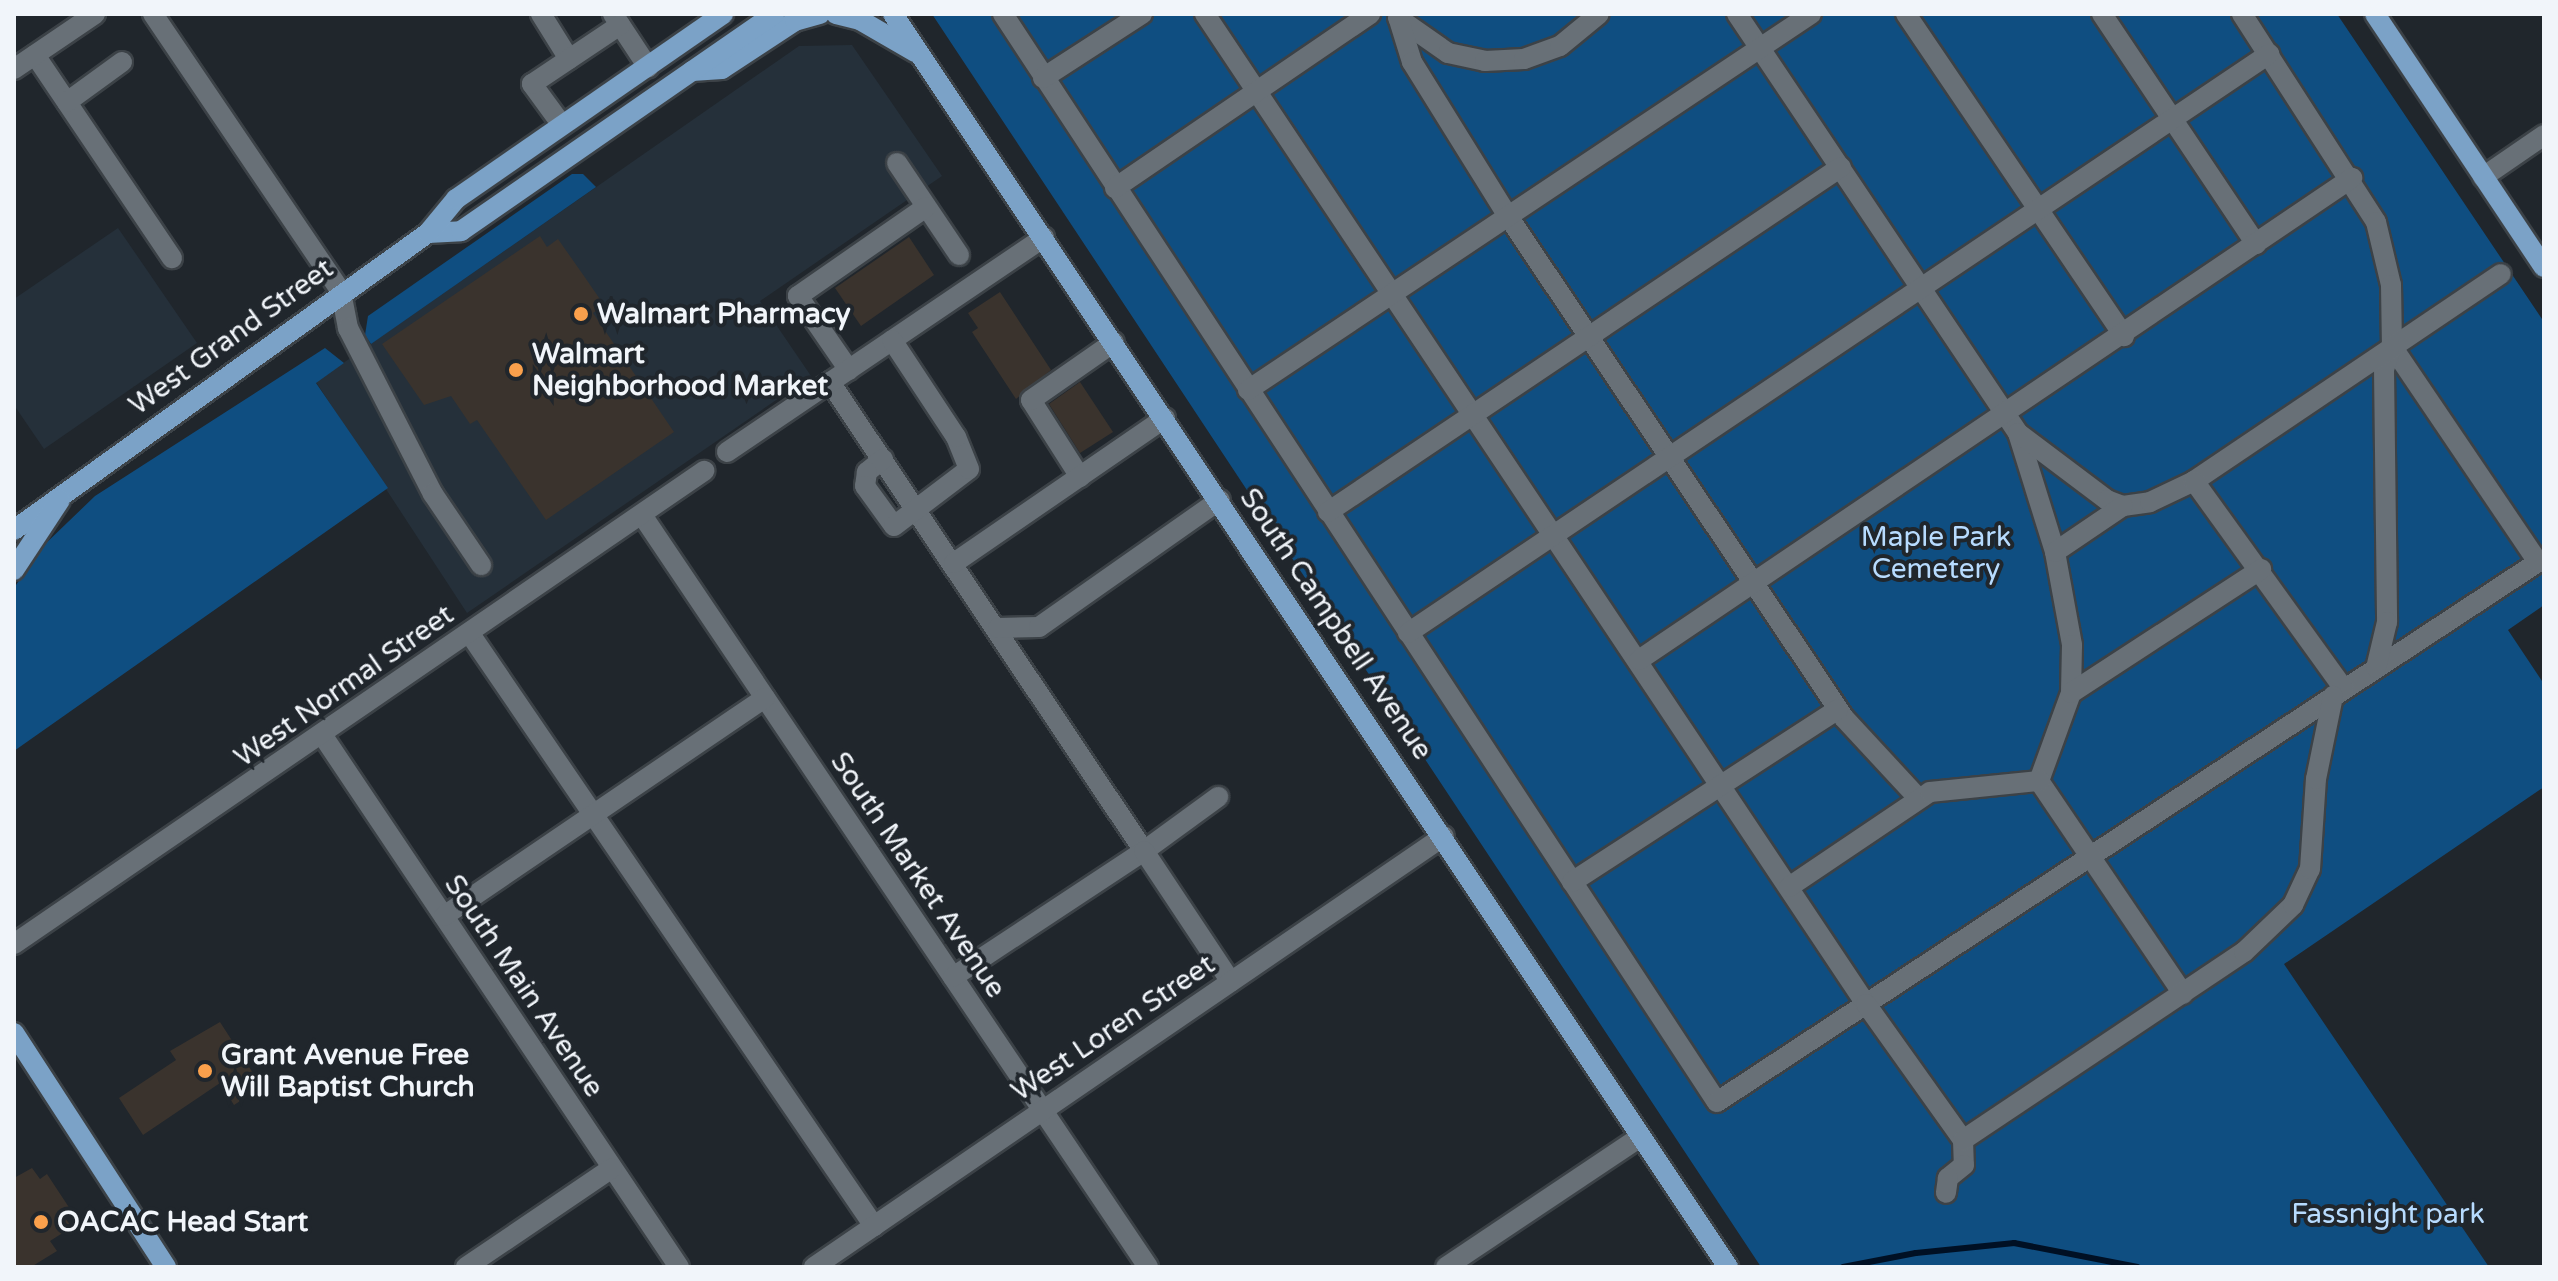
<!DOCTYPE html>
<style>
body{margin:0}
#map{position:relative;width:2558px;height:1281px;overflow:hidden;background:#20262c;font-family:"Varela Round",sans-serif}
div>[style]{position:absolute}
.built>*{inset:0;background:#25303a}
.green>*{inset:0;background:#0f4e81}
.stream>*{height:6px;margin:-3px;padding:0 3px;transform-origin:3px;border-radius:3px;background:#001024}
.building>*{inset:0;background:#3a332d}
.roads{filter:drop-shadow(2px 0 #3c4247) drop-shadow(-2px 0 #3c4247) drop-shadow(0 2px #3c4247) drop-shadow(0 -2px #3c4247)}
.minor>*{height:20px;margin:-10px;padding:0 10px;transform-origin:10px;border-radius:10px;background:#687077}
.major>*{height:20px;margin:-10px;padding:0 10px;transform-origin:10px;border-radius:10px;background:#7ba2c7}
.dots>*{width:22px;height:22px;translate:-50% -50%;box-sizing:border-box;border:4px solid #20262c;border-radius:50%}
span{translate:-50% -50%;white-space:nowrap;text-align:center;line-height:1.15;-webkit-text-stroke:8px #20262c;paint-order:stroke}
.poi-label{font-size:28px;color:#f1f5fa;font-weight:700}
.left{translate:0 -50%;text-align:left}
.street-label{font-size:28px;color:#f1f5fa}
.park-label{font-size:28px;color:#b7dbfe}
.frame{position:absolute;inset:0;border:16px solid #f1f5fa;pointer-events:none}
</style>
<div id="map">
<div class="built">
<i style="clip-path:polygon(852px 45px,942px 176px,760px 301px,811px 376px,467px 613px,316px 382px,799px 46px)"></i>
<i style="clip-path:polygon(118px 228px,197px 343px,44px 449px,14px 405px,14px 299px)"></i>
</div>
<div class="green">
<i style="clip-path:polygon(932px 14px,2337px 14px,2544px 322px,2544px 605px,2508px 630px,2544px 684px,2544px 787px,2284px 964px,2489px 1267px,1761px 1267px)"></i>
<i style="clip-path:polygon(572px 174px,583px 174px,596px 187px,371px 344px,365px 335px,368px 316px)"></i>
<i style="clip-path:polygon(325px 348px,344px 363px,316px 383px,388px 488px,14px 751px,14px 588px,41px 548px,95px 496px)"></i>
</div>
<div class="stream">
<i style="left:1843px;top:1267px;width:74px;rotate:-10.9deg"></i>
<i style="left:1916px;top:1253px;width:99px;rotate:-5.8deg"></i>
<i style="left:2014px;top:1243px;width:126px;rotate:11deg"></i>
</div>
<div class="building">
<i style="clip-path:polygon(540px 236px,547px 247px,558px 239px,584px 276px,604px 305px,593px 313px,674px 432px,546px 520px,477px 420px,470px 424px,451px 396px,424px 405px,382px 344px)"></i>
<i style="clip-path:polygon(909px 237px,934px 275px,861px 326px,835px 288px)"></i>
<i style="clip-path:polygon(1000px 292px,1051px 370px,1016px 399px,972px 332px,978px 328px,968px 313px)"></i>
<i style="clip-path:polygon(1080px 382px,1113px 432px,1080px 453px,1049px 404px)"></i>
<i style="clip-path:polygon(220px 1022px,262px 1087px,234px 1105px,220px 1083px,143px 1135px,119px 1098px,176px 1060px,170px 1051px)"></i>
<i style="clip-path:polygon(32px 1168px,40px 1179px,47px 1174px,72px 1212px,64px 1217px,72px 1227px,50px 1241px,57px 1251px,31px 1267px,14px 1267px,14px 1178px)"></i>
</div>
<div class="roads">
<div class="minor">
<i style="left:153px;top:14px;width:336px;rotate:55.9deg"></i>
<i style="left:341px;top:292px;width:37px;rotate:79deg"></i>
<i style="left:348px;top:328px;width:186px;rotate:62.9deg"></i>
<i style="left:433px;top:494px;width:86px;rotate:55.9deg"></i>
<i style="left:541px;top:14px;width:53px;rotate:58.1deg"></i>
<i style="left:613px;top:14px;width:64px;rotate:56.6deg"></i>
<i style="left:1003px;top:14px;width:1301px;rotate:56.73deg"></i>
<i style="left:1717px;top:1102px;width:983px;rotate:-33.33deg"></i>
<i style="left:2538px;top:562px;width:261px;rotate:-124.1deg"></i>
<i style="left:1205px;top:14px;width:1190px;rotate:56.27deg"></i>
<i style="left:1866px;top:1004px;width:167px;rotate:54.5deg"></i>
<i style="left:1963px;top:1140px;width:25px;rotate:88deg"></i>
<i style="left:1964px;top:1165px;width:21px;rotate:141deg"></i>
<i style="left:1948px;top:1178px;width:15px;rotate:98deg"></i>
<i style="left:1737px;top:14px;width:505px;rotate:56.15deg"></i>
<i style="left:2018px;top:433px;width:125px;rotate:72.7deg"></i>
<i style="left:2055px;top:552px;width:95px;rotate:79.6deg"></i>
<i style="left:2072px;top:645px;width:48px;rotate:91.2deg"></i>
<i style="left:2071px;top:693px;width:94px;rotate:110deg"></i>
<i style="left:1906px;top:14px;width:389px;rotate:55.9deg"></i>
<i style="left:2102px;top:14px;width:277px;rotate:56.2deg"></i>
<i style="left:2242px;top:14px;width:247px;rotate:57.2deg"></i>
<i style="left:2376px;top:222px;width:65px;rotate:76.6deg"></i>
<i style="left:2391px;top:285px;width:61px;rotate:89.1deg"></i>
<i style="left:2392px;top:346px;width:24px;rotate:109deg"></i>
<i style="left:2384px;top:369px;width:253px;rotate:89.3deg"></i>
<i style="left:2387px;top:622px;width:47px;rotate:103.4deg"></i>
<i style="left:1398px;top:18px;width:61px;rotate:35deg"></i>
<i style="left:1448px;top:53px;width:38px;rotate:12deg"></i>
<i style="left:1485px;top:61px;width:39px;rotate:-3deg"></i>
<i style="left:1524px;top:59px;width:38px;rotate:-20deg"></i>
<i style="left:1560px;top:46px;width:50px;rotate:-39.4deg"></i>
<i style="left:1399px;top:20px;width:44px;rotate:72.8deg"></i>
<i style="left:1412px;top:62px;width:181px;rotate:58.1deg"></i>
<i style="left:1508px;top:216px;width:604px;rotate:56.2deg"></i>
<i style="left:1844px;top:718px;width:109px;rotate:47.2deg"></i>
<i style="left:35px;top:55px;width:245px;rotate:56deg"></i>
<i style="left:14px;top:69px;width:98px;rotate:-34.2deg"></i>
<i style="left:1043px;top:78px;width:118px;rotate:-32.9deg"></i>
<i style="left:67px;top:102px;width:68px;rotate:-36deg"></i>
<i style="left:562px;top:125px;width:51px;rotate:-126.2deg"></i>
<i style="left:532px;top:84px;width:106px;rotate:-33.8deg"></i>
<i style="left:897px;top:163px;width:111px;rotate:56deg"></i>
<i style="left:2483px;top:177px;width:74px;rotate:-34.5deg"></i>
<i style="left:1115px;top:188px;width:309px;rotate:-34.3deg"></i>
<i style="left:849px;top:370px;width:90px;rotate:-124.6deg"></i>
<i style="left:798px;top:296px;width:156px;rotate:-34.8deg"></i>
<i style="left:830px;top:382px;width:564px;rotate:56.2deg"></i>
<i style="left:1144px;top:851px;width:92px;rotate:-36.1deg"></i>
<i style="left:1248px;top:390px;width:677px;rotate:-33.74deg"></i>
<i style="left:2018px;top:433px;width:111px;rotate:37deg"></i>
<i style="left:2107px;top:500px;width:17px;rotate:21deg"></i>
<i style="left:2123px;top:506px;width:27px;rotate:-8deg"></i>
<i style="left:2150px;top:502px;width:49px;rotate:-25.5deg"></i>
<i style="left:2194px;top:481px;width:370px;rotate:-34deg"></i>
<i style="left:727px;top:452px;width:383px;rotate:-34.1deg"></i>
<i style="left:883px;top:459px;width:21px;rotate:141deg"></i>
<i style="left:867px;top:472px;width:14px;rotate:98deg"></i>
<i style="left:865px;top:486px;width:49px;rotate:54.1deg"></i>
<i style="left:894px;top:526px;width:94px;rotate:-37.2deg"></i>
<i style="left:969px;top:469px;width:35px;rotate:-112deg"></i>
<i style="left:956px;top:437px;width:116px;rotate:-123.4deg"></i>
<i style="left:1080px;top:477px;width:91px;rotate:-122.5deg"></i>
<i style="left:1031px;top:400px;width:101px;rotate:-34.9deg"></i>
<i style="left:2194px;top:481px;width:256px;rotate:54.2deg"></i>
<i style="left:1328px;top:512px;width:618px;rotate:-33.92deg"></i>
<i style="left:642px;top:515px;width:906px;rotate:56.06deg"></i>
<i style="left:2055px;top:552px;width:82px;rotate:-34.1deg"></i>
<i style="left:954px;top:563px;width:256px;rotate:-34.5deg"></i>
<i style="left:998px;top:628px;width:41px;rotate:-1.4deg"></i>
<i style="left:1039px;top:627px;width:221px;rotate:-35.1deg"></i>
<i style="left:1408px;top:633px;width:1038px;rotate:-33.92deg"></i>
<i style="left:470px;top:634px;width:717px;rotate:55.69deg"></i>
<i style="left:1639px;top:660px;width:861px;rotate:-34.06deg"></i>
<i style="left:2071px;top:693px;width:227px;rotate:-33.1deg"></i>
<i style="left:323px;top:736px;width:639px;rotate:56.16deg"></i>
<i style="left:2039px;top:781px;width:257px;rotate:55.9deg"></i>
<i style="left:1572px;top:882px;width:317px;rotate:-33deg"></i>
<i style="left:1789px;top:887px;width:170px;rotate:-34deg"></i>
<i style="left:1930px;top:792px;width:110px;rotate:-5.8deg"></i>
<i style="left:444px;top:916px;width:388px;rotate:-34.2deg"></i>
<i style="left:14px;top:944px;width:837px;rotate:-34.43deg"></i>
<i style="left:953px;top:977px;width:229px;rotate:-33.4deg"></i>
<i style="left:1144px;top:851px;width:157px;rotate:56.4deg"></i>
<i style="left:1963px;top:1140px;width:338px;rotate:-33.8deg"></i>
<i style="left:2244px;top:952px;width:68px;rotate:-43.8deg"></i>
<i style="left:2293px;top:905px;width:40px;rotate:-65deg"></i>
<i style="left:2310px;top:869px;width:90px;rotate:-86.2deg"></i>
<i style="left:2316px;top:779px;width:85px;rotate:-78.4deg"></i>
<i style="left:466px;top:1267px;width:176px;rotate:-34.1deg"></i>
<i style="left:814px;top:1267px;width:763px;rotate:-34.38deg"></i>
<i style="left:1446px;top:1267px;width:232px;rotate:-33.8deg"></i>
</div>
<div class="major">
<i style="left:836px;top:14px;width:25px;rotate:14deg"></i>
<i style="left:860px;top:20px;width:64px;rotate:30.2deg"></i>
<i style="left:893px;top:14px;width:1506px;rotate:56.32deg"></i>
<i style="left:2375px;top:14px;width:304px;rotate:56.3deg"></i>
<i style="left:692px;top:71px;width:30px;rotate:-4deg"></i>
<i style="left:722px;top:69px;width:87px;rotate:-33.3deg"></i>
<i style="left:795px;top:21px;width:26px;rotate:-16deg"></i>
<i style="left:428px;top:233px;width:33px;rotate:-3deg"></i>
<i style="left:461px;top:231px;width:381px;rotate:-34.7deg"></i>
<i style="left:14px;top:530px;width:510px;rotate:-35.66deg"></i>
<i style="left:428px;top:233px;width:44px;rotate:-50.5deg"></i>
<i style="left:456px;top:199px;width:325px;rotate:-34.7deg"></i>
<i style="left:14px;top:570px;width:84px;rotate:-56.7deg"></i>
<i style="left:14px;top:1033px;width:279px;rotate:57deg"></i>
</div>
</div>
<div class="dots">
<i style="left:581px;top:314px;background:#f9a04c"></i>
<i style="left:516px;top:370px;background:#f9a04c"></i>
<i style="left:205px;top:1071px;background:#f9a04c"></i>
<i style="left:41px;top:1222px;background:#f9a04c"></i>
</div>
<div class="poi-label">
<span class="left" style="left:597px;top:314px">Walmart Pharmacy</span>
<span class="left" style="left:532px;top:370px">Walmart<br>Neighborhood Market</span>
<span class="left" style="left:221px;top:1071px">Grant Avenue Free<br>Will Baptist Church</span>
<span class="left" style="left:57px;top:1222px">OACAC Head Start</span>
</div>
<div class="street-label">
<span style="left:231px;top:337px;rotate:-36deg">West Grand Street</span>
<span style="left:1336px;top:624px;rotate:56deg">South Campbell Avenue</span>
<span style="left:344px;top:686px;rotate:-35deg">West Normal Street</span>
<span style="left:918px;top:875px;rotate:56deg">South Market Avenue</span>
<span style="left:524px;top:986px;rotate:56deg">South Main Avenue</span>
<span style="left:1113px;top:1028px;rotate:-34deg">West Loren Street</span>
</div>
<div class="park-label">
<span style="left:1936px;top:553px">Maple Park<br>Cemetery</span>
<span style="left:2388px;top:1214px">Fassnight park</span>
</div>
<div class="frame"></div>
</div>
